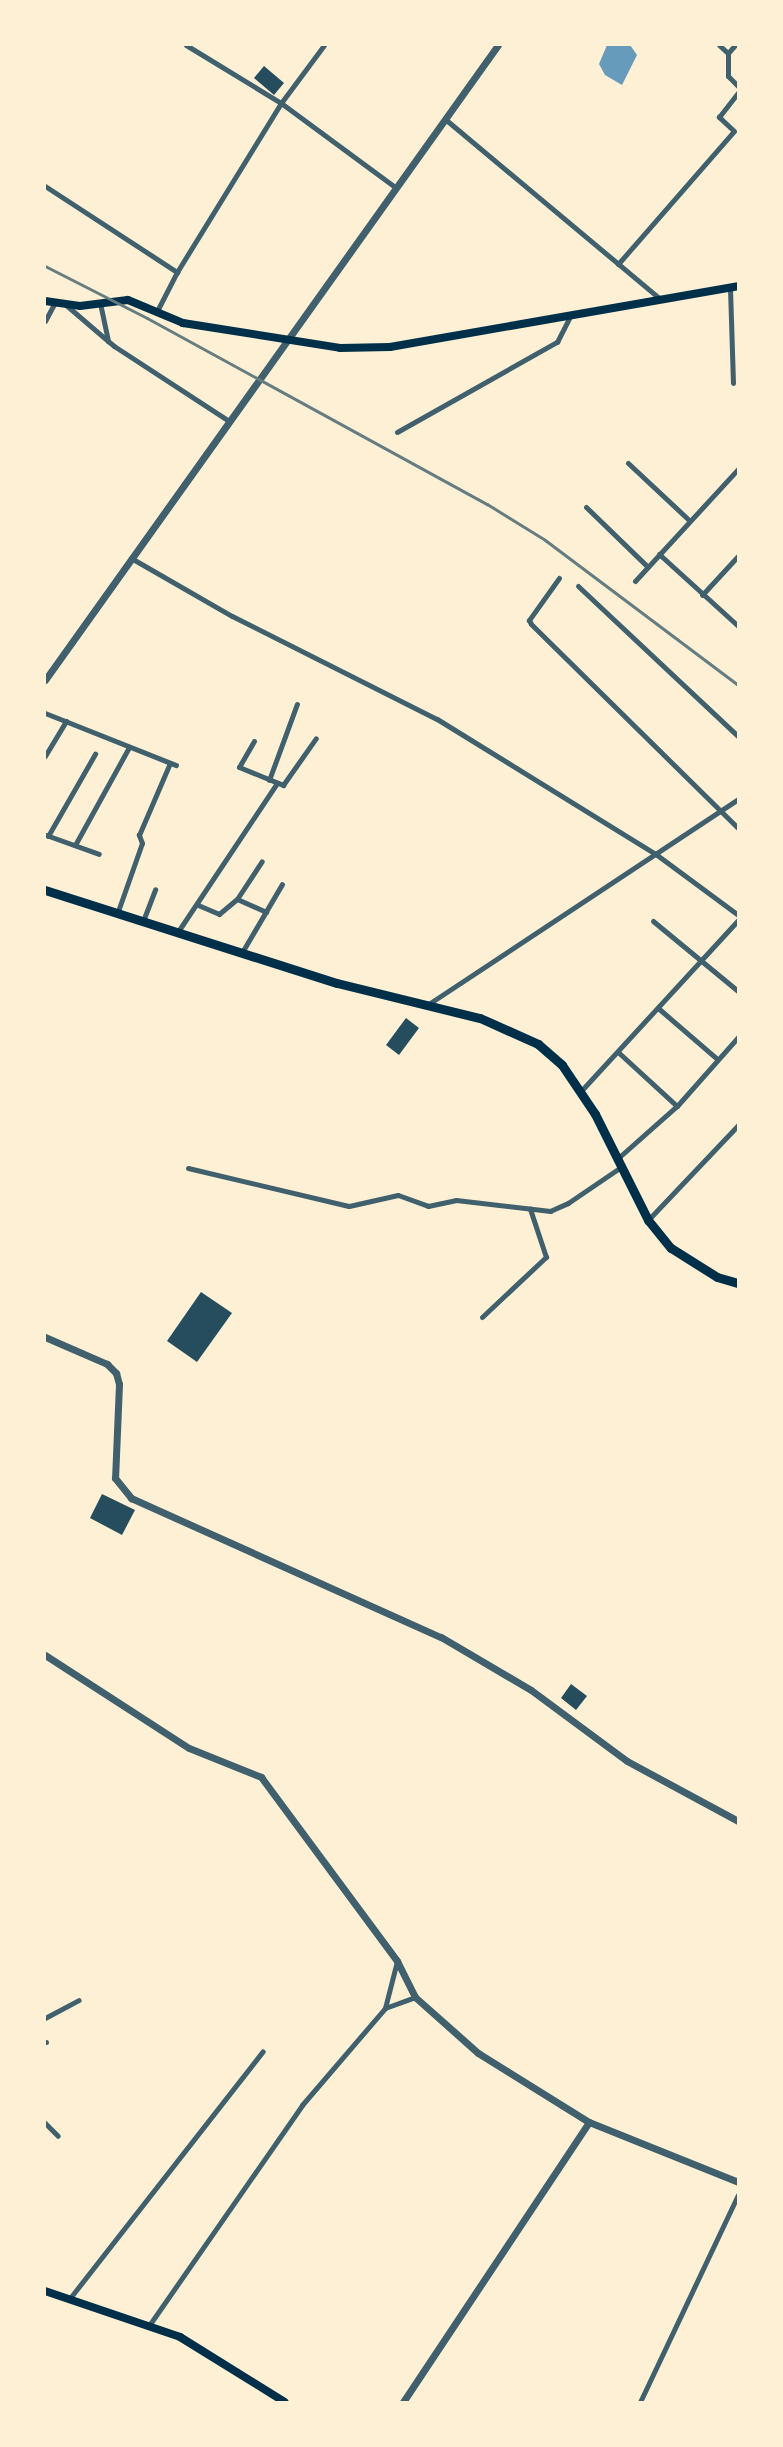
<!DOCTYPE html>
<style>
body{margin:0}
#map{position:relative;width:783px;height:2447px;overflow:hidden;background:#fdf0d5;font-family:"Playfair Display",serif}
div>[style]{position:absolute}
.water>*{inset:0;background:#669bbc}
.building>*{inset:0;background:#264d5e}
.minor>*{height:5px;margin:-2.5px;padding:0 2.5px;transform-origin:2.5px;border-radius:2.5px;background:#3f606c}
.tertiary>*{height:7px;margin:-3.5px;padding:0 3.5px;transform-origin:3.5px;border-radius:3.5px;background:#3f606c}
.secondary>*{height:8px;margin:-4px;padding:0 4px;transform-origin:4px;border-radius:4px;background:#003049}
.primary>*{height:8px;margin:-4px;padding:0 4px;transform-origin:4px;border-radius:4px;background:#003049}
.trunk>*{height:9px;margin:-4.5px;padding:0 4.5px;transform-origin:4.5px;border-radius:4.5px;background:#003049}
.rail>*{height:3px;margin:-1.5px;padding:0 1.5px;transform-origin:1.5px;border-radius:1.5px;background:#657d81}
span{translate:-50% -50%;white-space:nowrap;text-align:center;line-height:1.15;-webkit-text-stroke:6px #fdf0d5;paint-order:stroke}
.frame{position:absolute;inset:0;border:46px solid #fdf0d5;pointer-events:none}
</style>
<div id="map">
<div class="water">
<i style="clip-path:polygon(607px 45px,630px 45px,637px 55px,622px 85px,605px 75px,599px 64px)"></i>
</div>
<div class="building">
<i style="clip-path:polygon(264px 66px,284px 83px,274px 95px,254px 78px)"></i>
<i style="clip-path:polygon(406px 1018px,419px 1028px,399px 1055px,386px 1045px)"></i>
<i style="clip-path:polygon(201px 1292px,232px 1313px,197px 1362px,167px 1341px)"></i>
<i style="clip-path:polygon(102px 1494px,135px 1510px,122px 1535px,90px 1518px)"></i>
<i style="clip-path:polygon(571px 1684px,587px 1696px,576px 1710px,561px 1698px)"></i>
</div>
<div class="minor">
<i style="left:186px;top:45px;width:111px;rotate:31.4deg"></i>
<i style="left:281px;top:103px;width:142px;rotate:36.4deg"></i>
<i style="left:719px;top:45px;width:12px;rotate:42deg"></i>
<i style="left:735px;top:45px;width:11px;rotate:131deg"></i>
<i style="left:728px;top:53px;width:23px;rotate:90deg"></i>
<i style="left:728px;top:76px;width:14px;rotate:45deg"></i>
<i style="left:445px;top:119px;width:280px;rotate:39.9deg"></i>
<i style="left:45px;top:186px;width:158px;rotate:33.1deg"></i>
<i style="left:618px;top:264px;width:176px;rotate:-48.9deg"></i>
<i style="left:734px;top:131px;width:21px;rotate:-137deg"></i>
<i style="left:719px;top:117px;width:31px;rotate:-52deg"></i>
<i style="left:730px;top:288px;width:95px;rotate:88.2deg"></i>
<i style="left:100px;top:303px;width:39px;rotate:78deg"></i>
<i style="left:108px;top:341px;width:8px;rotate:40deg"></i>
<i style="left:114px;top:346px;width:137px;rotate:33.1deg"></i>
<i style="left:66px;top:305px;width:55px;rotate:40.6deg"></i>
<i style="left:157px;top:311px;width:44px;rotate:-62.9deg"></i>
<i style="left:177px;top:272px;width:198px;rotate:-58.4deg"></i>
<i style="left:281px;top:103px;width:72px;rotate:-53.4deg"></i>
<i style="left:45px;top:321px;width:21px;rotate:-62deg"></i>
<i style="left:397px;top:432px;width:184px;rotate:-29.4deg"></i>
<i style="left:557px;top:342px;width:29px;rotate:-63deg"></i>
<i style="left:628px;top:463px;width:83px;rotate:43.1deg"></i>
<i style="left:586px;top:507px;width:86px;rotate:44.1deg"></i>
<i style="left:659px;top:554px;width:107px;rotate:42.3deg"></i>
<i style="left:131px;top:558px;width:116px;rotate:29.9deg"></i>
<i style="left:232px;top:616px;width:229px;rotate:26.7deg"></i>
<i style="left:437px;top:719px;width:259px;rotate:31.7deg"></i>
<i style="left:657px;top:855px;width:101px;rotate:36.5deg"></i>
<i style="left:559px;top:578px;width:52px;rotate:125.5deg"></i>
<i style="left:529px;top:620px;width:4px;rotate:63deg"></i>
<i style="left:531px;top:624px;width:291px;rotate:44.6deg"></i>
<i style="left:635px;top:581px;width:152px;rotate:-47.4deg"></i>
<i style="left:578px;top:586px;width:219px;rotate:43.2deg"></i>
<i style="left:702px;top:595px;width:53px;rotate:-47.3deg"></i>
<i style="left:45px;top:713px;width:141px;rotate:21.7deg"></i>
<i style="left:254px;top:741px;width:30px;rotate:120deg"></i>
<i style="left:239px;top:767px;width:48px;rotate:22.2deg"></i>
<i style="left:283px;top:785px;width:57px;rotate:-54.9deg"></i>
<i style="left:45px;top:756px;width:41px;rotate:-59deg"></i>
<i style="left:269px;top:780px;width:81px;rotate:-69.8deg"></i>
<i style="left:46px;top:835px;width:56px;rotate:19.7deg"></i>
<i style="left:48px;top:836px;width:95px;rotate:-60.2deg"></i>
<i style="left:75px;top:845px;width:112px;rotate:-61.1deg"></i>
<i style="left:237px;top:899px;width:32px;rotate:24deg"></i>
<i style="left:198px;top:905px;width:23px;rotate:23deg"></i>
<i style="left:219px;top:914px;width:23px;rotate:-40deg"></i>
<i style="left:237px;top:899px;width:45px;rotate:-56.7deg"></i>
<i style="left:117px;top:914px;width:75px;rotate:-70.6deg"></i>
<i style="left:142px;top:843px;width:9px;rotate:-111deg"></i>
<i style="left:139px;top:835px;width:78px;rotate:-66.7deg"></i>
<i style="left:143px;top:921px;width:34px;rotate:-69deg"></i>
<i style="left:653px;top:921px;width:110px;rotate:39.5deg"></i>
<i style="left:177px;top:933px;width:180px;rotate:-56.3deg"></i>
<i style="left:241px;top:954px;width:81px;rotate:-59.6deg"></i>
<i style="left:427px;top:1005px;width:373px;rotate:-33.5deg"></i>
<i style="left:658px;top:1008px;width:78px;rotate:40.8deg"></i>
<i style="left:618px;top:1052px;width:80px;rotate:42.5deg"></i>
<i style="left:580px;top:1092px;width:234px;rotate:-47.4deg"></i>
<i style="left:617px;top:1159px;width:80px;rotate:-41.5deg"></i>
<i style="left:677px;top:1106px;width:92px;rotate:-48.5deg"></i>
<i style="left:188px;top:1168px;width:165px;rotate:13.3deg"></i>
<i style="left:349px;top:1206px;width:50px;rotate:-12.7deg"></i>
<i style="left:398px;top:1195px;width:32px;rotate:20deg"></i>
<i style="left:428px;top:1206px;width:29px;rotate:-12deg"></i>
<i style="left:456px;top:1200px;width:95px;rotate:6.7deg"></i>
<i style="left:550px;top:1211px;width:20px;rotate:-24deg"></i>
<i style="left:568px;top:1203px;width:64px;rotate:-34.2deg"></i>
<i style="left:648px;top:1220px;width:131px;rotate:-46.5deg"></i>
<i style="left:482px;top:1317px;width:88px;rotate:-43.2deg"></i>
<i style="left:546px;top:1257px;width:51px;rotate:-108.4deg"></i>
<i style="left:385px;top:2008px;width:32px;rotate:-20deg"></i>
<i style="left:45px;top:2018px;width:38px;rotate:-28deg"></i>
<i style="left:45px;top:2042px;width:1px"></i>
<i style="left:45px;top:2123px;width:18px;rotate:45deg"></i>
<i style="left:70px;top:2298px;width:313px;rotate:-52deg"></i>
<i style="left:150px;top:2324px;width:267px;rotate:-55.2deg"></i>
<i style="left:302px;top:2105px;width:128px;rotate:-49.4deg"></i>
<i style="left:385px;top:2008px;width:49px;rotate:-75.7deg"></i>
<i style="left:640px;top:2402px;width:229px;rotate:-64.7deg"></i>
</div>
<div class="tertiary">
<i style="left:45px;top:680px;width:780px;rotate:-54.5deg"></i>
<i style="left:45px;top:1337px;width:68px;rotate:23.5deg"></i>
<i style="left:107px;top:1364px;width:13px;rotate:45deg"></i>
<i style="left:116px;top:1373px;width:11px;rotate:75deg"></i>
<i style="left:119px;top:1384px;width:94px;rotate:92.4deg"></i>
<i style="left:115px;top:1478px;width:26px;rotate:51deg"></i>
<i style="left:131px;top:1498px;width:340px;rotate:24.2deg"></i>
<i style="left:441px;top:1637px;width:104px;rotate:30.5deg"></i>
<i style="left:531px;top:1690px;width:119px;rotate:36.5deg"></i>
<i style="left:627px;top:1761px;width:126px;rotate:28.4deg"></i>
<i style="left:45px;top:1655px;width:171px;rotate:32.9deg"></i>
<i style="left:189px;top:1748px;width:78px;rotate:21.9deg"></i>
<i style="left:261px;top:1777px;width:229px;rotate:53.5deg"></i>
<i style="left:397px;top:1961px;width:40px;rotate:63.4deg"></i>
<i style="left:415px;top:1997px;width:84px;rotate:41.6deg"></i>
<i style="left:478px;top:2053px;width:131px;rotate:31.9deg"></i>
<i style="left:589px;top:2122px;width:161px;rotate:21.9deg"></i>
<i style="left:403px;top:2402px;width:336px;rotate:-56.4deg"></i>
</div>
<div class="secondary">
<i style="left:45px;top:301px;width:35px;rotate:8deg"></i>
<i style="left:80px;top:306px;width:48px;rotate:-7.1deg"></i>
<i style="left:128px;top:300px;width:60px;rotate:22.7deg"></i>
<i style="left:183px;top:323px;width:159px;rotate:9deg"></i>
<i style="left:340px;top:348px;width:50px;rotate:-1.1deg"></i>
<i style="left:390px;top:347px;width:353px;rotate:-9.9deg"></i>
</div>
<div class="primary">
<i style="left:45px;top:2291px;width:143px;rotate:18.8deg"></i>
<i style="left:180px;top:2337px;width:123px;rotate:31.8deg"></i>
</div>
<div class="trunk">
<i style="left:45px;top:890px;width:306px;rotate:17.7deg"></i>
<i style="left:337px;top:983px;width:147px;rotate:13.8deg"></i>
<i style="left:480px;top:1018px;width:64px;rotate:24.1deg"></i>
<i style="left:538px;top:1044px;width:32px;rotate:41deg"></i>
<i style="left:562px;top:1065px;width:59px;rotate:56deg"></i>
<i style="left:595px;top:1114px;width:119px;rotate:63.4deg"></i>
<i style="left:648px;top:1220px;width:36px;rotate:51deg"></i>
<i style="left:671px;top:1248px;width:54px;rotate:32.2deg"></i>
<i style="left:717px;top:1277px;width:22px;rotate:16deg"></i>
</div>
<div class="rail">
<i style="left:45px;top:266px;width:114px;rotate:27deg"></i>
<i style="left:147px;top:318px;width:388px;rotate:28.7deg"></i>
<i style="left:487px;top:504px;width:68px;rotate:31.8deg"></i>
<i style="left:545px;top:540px;width:241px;rotate:36.9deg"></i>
</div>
<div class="frame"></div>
</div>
